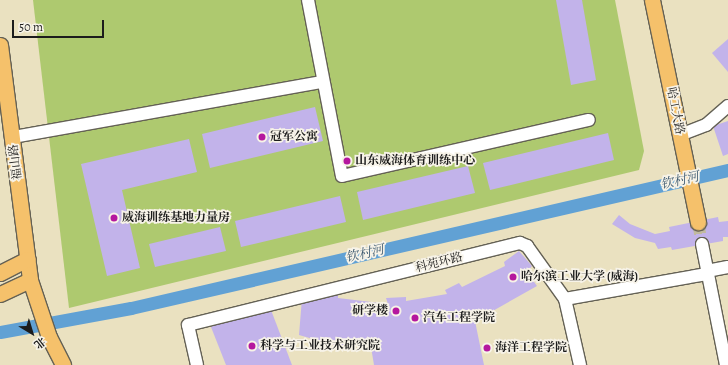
<!DOCTYPE html>
<meta charset="utf-8">
<style>
body{margin:0}
#map{position:relative;width:728px;height:365px;overflow:hidden;background:#eae1c0;font-family:Alegreya,"Noto Serif SC",serif}
div>[style]{position:absolute}
.green>*{inset:0;background:#aec96f}
.canal>*{height:13px;margin:-6.5px;padding:0 6.5px;transform-origin:6.5px;border-radius:6.5px;background:#61a1d4}
.building>*{inset:0;background:#c2b3ea}
.minor-tunnel>*{height:12px;margin-top:-6px;transform-origin:0;background:repeating-linear-gradient(90deg,#c1ba9f 0 12px,transparent 0 18px)}
.roads{filter:drop-shadow(1px 0 #646155) drop-shadow(-1px 0 #646155) drop-shadow(0 1px #646155) drop-shadow(0 -1px #646155)}
.minor>*{height:12px;margin:-6px;padding:0 6px;transform-origin:6px;border-radius:6px;background:#fff}
.major>*{height:15px;margin:-7.5px;padding:0 7.5px;transform-origin:7.5px;border-radius:7.5px;background:#f5c16b}
.dots>*{width:11px;height:11px;translate:-50% -50%;box-sizing:border-box;border:2px solid #f7f3e8;border-radius:50%}
span{translate:-50% -50%;white-space:nowrap;text-align:center;line-height:1.15;-webkit-text-stroke:3.5px #f7f3e8;paint-order:stroke}
.street-label{font-size:12px;color:#1c1c1c}
.poi-label{font-size:12px;color:#1c1c1c;font-weight:700}
.left{translate:0 -50%;text-align:left}
.right{translate:-100% -50%;text-align:right}
.water-label{font-size:13px;color:#3b586f;font-style:italic}
.north{position:absolute;left:12px;top:313px;width:40px;height:40px;-webkit-text-stroke:3px #f7f3e8;paint-order:stroke;rotate:142deg;font-size:11px;font-weight:700;line-height:16px;text-align:center;color:#1c1c1c}
.north::after{content:'';display:block;margin:auto;width:14px;height:18px;background:#1c1c1c;clip-path:polygon(50% 0,100% 100%,50% 72%,0 100%)}
.scale{position:absolute;left:12px;top:20px;width:92px;height:18px;box-sizing:border-box;border:2px solid #1c1c1c;border-top:0;padding-left:5px;font-size:12px;line-height:14px;white-space:nowrap;color:#1c1c1c;-webkit-text-stroke:3px #f7f3e8;paint-order:stroke}
</style>
<div id="map">
<div class="green">
<i style="clip-path:polygon(33px 0,615px 0,644px 151px,639px 170px,69px 308px)"></i>
</div>
<div class="canal">
<i style="left:0;top:332px;width:133px;rotate:-10.4deg"></i>
<i style="left:131px;top:308px;width:613px;rotate:-13.02deg"></i>
</div>
<div class="building">
<i style="clip-path:polygon(556px 0,582px 0,596px 80px,571px 85px)"></i>
<i style="clip-path:polygon(728px 39px,728px 72px,712px 53px)"></i>
<i style="clip-path:polygon(315px 107px,323px 141px,210px 168px,202px 134px)"></i>
<i style="clip-path:polygon(728px 121px,728px 154px,723px 156px,713px 126px)"></i>
<i style="clip-path:polygon(608px 133px,614px 160px,490px 190px,483px 163px)"></i>
<i style="clip-path:polygon(189px 139px,197px 172px,122px 190px,140px 268px,107px 276px,81px 164px)"></i>
<i style="clip-path:polygon(468px 166px,475px 193px,363px 220px,357px 192px)"></i>
<i style="clip-path:polygon(340px 196px,346px 222px,241px 247px,235px 221px)"></i>
<i style="clip-path:polygon(619px 215px,630px 224px,655px 234px,670px 231px,669px 227px,718px 217px,719px 222px,728px 221px,728px 237px,723px 237px,723px 241px,672px 250px,671px 247px,658px 249px,655px 243px,635px 238px,612px 224px)"></i>
<i style="clip-path:polygon(220px 227px,226px 251px,155px 267px,149px 244px)"></i>
<i style="clip-path:polygon(519px 251px,532px 266px,527px 272px,537px 286px,475px 321px,484px 365px,374px 365px,371px 347px,334px 345px,299px 335px,302px 298px,322px 291px,338px 294px,338px 298px,388px 304px,386px 298px,406px 297px,406px 301px,447px 294px,445px 290px,459px 283px,462px 287px,505px 266px,504px 262px)"></i>
<i style="clip-path:polygon(271px 310px,292px 365px,226px 365px,211px 327px,248px 311px)"></i>
</div>
<div class="minor-tunnel">
<i style="left:698px;top:222px;width:22px;rotate:80deg"></i>
</div>
<div class="roads">
<div class="minor">
<i style="left:308px;top:0;width:179px;rotate:79.1deg"></i>
<i style="left:342px;top:176px;width:253px;rotate:-12.8deg"></i>
<i style="left:680px;top:135px;width:28px;rotate:-21deg"></i>
<i style="left:706px;top:125px;width:29px;rotate:-41deg"></i>
<i style="left:13px;top:137px;width:315px;rotate:-10.1deg"></i>
<i style="left:702px;top:244px;width:123px;rotate:78.8deg"></i>
<i style="left:707px;top:271px;width:21px;rotate:-11deg"></i>
<i style="left:565px;top:299px;width:68px;rotate:77.2deg"></i>
<i style="left:197px;top:365px;width:41px;rotate:-102.7deg"></i>
<i style="left:188px;top:325px;width:342px;rotate:-13.9deg"></i>
<i style="left:520px;top:243px;width:8px;rotate:23deg"></i>
<i style="left:527px;top:246px;width:65px;rotate:54.4deg"></i>
<i style="left:565px;top:299px;width:144px;rotate:-10deg"></i>
</div>
<div class="major">
<i style="left:652px;top:0;width:227px;rotate:78.3deg"></i>
<i style="left:0;top:45px;width:237px;rotate:82.7deg"></i>
<i style="left:30px;top:280px;width:60px;rotate:71.6deg"></i>
<i style="left:49px;top:337px;width:31px;rotate:63deg"></i>
<i style="left:0;top:273px;width:31px;rotate:-27deg"></i>
<i style="left:0;top:294px;width:33px;rotate:-25deg"></i>
</div>
</div>
<div class="dots">
<i style="left:262px;top:137px;background:#b5179e"></i>
<i style="left:347px;top:161px;background:#b5179e"></i>
<i style="left:114px;top:218px;background:#b5179e"></i>
<i style="left:513px;top:277px;background:#b5179e"></i>
<i style="left:396px;top:311px;background:#b5179e"></i>
<i style="left:415px;top:318px;background:#b5179e"></i>
<i style="left:252px;top:346px;background:#b5179e"></i>
<i style="left:487px;top:348px;background:#b5179e"></i>
</div>
<div class="street-label">
<span style="left:675px;top:111px;rotate:79deg">哈工大路</span>
<span style="left:16px;top:162px;rotate:-97deg">福山路</span>
<span style="left:439px;top:263px;rotate:-14deg">科苑环路</span>
</div>
<div class="poi-label">
<span class="left" style="left:270px;top:137px">冠军公寓</span>
<span class="left" style="left:355px;top:161px">山东威海体育训练中心</span>
<span class="left" style="left:122px;top:218px">威海训练基地力量房</span>
<span class="left" style="left:521px;top:277px">哈尔滨工业大学 (威海)</span>
<span class="right" style="left:388px;top:311px">研学楼</span>
<span class="left" style="left:423px;top:318px">汽车工程学院</span>
<span class="left" style="left:260px;top:346px">科学与工业技术研究院</span>
<span class="left" style="left:495px;top:348px">海洋工程学院</span>
</div>
<div class="water-label">
<span style="left:680px;top:181px;rotate:-13deg">钦村河</span>
<span style="left:365px;top:254px;rotate:-13deg">钦村河</span>
</div>
<div class="north">北</div>
<div class="scale">50 m</div>
</div>
